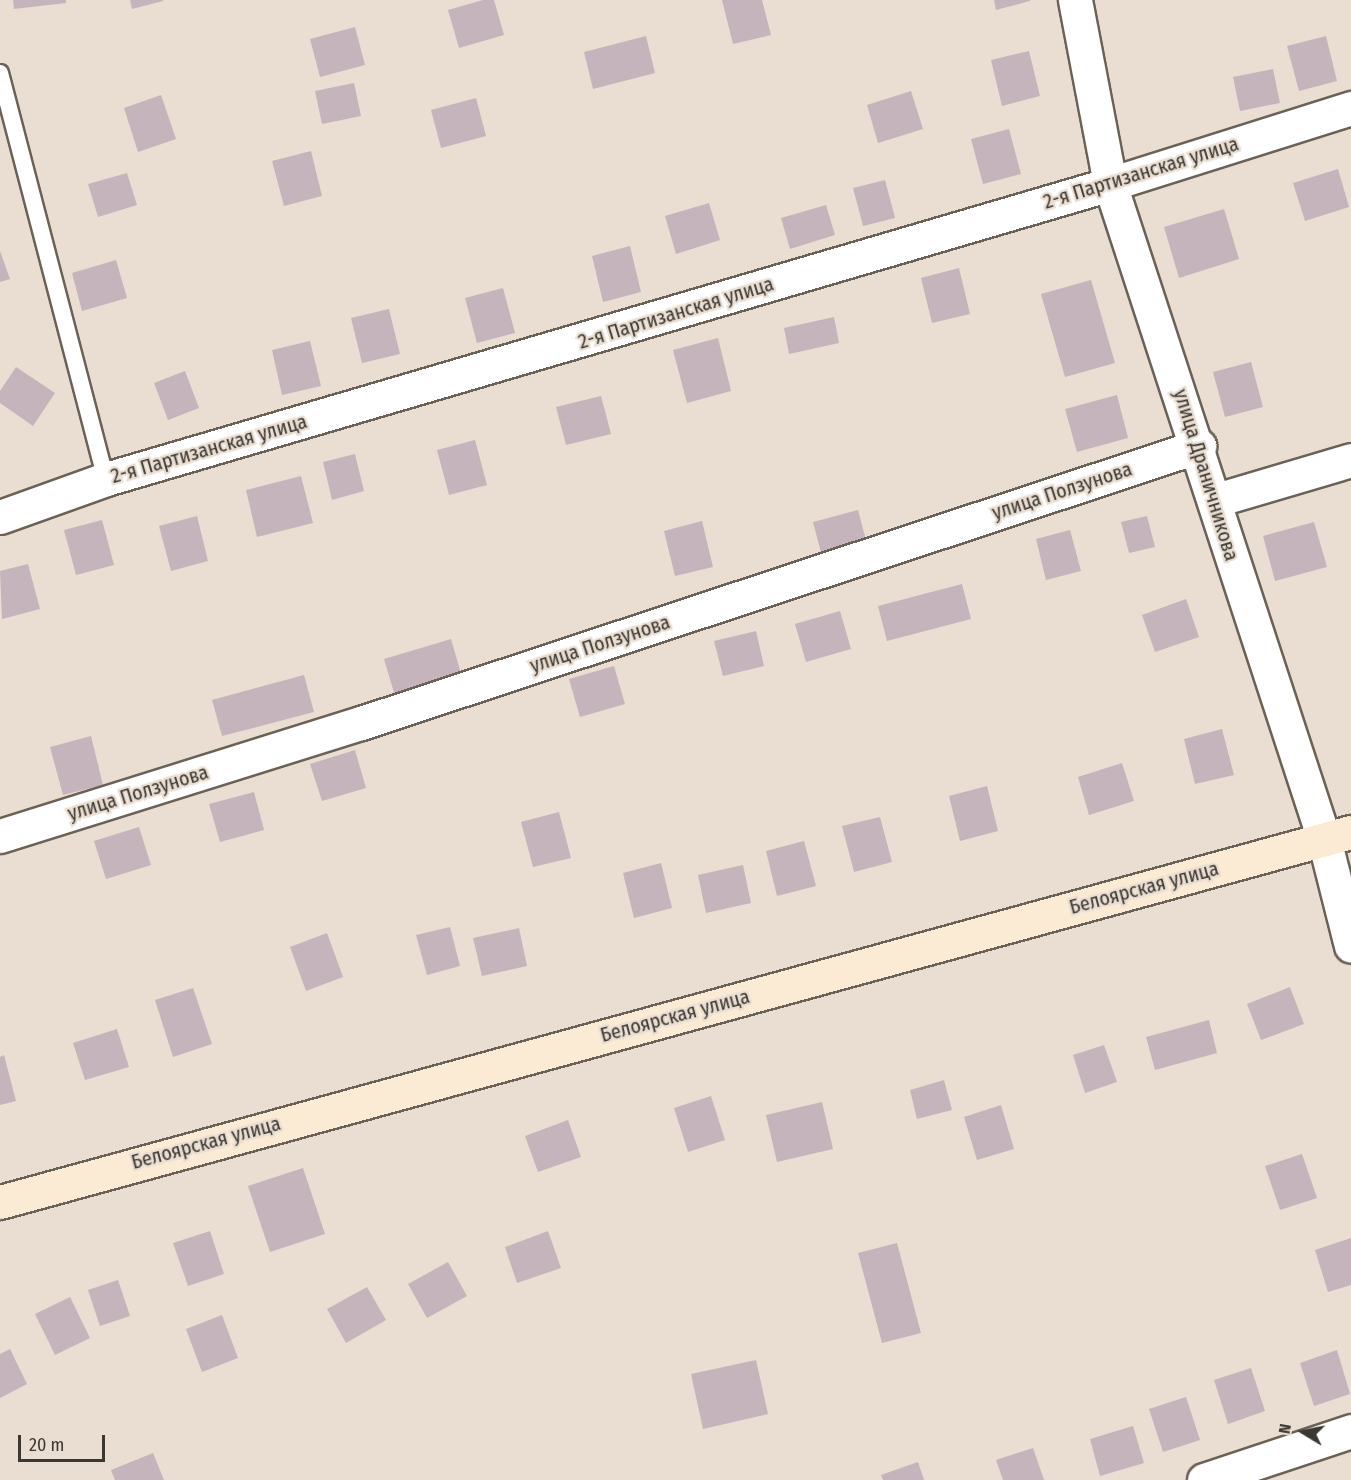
<!DOCTYPE html>
<meta charset="utf-8">
<style>
body{margin:0}
#map{position:relative;width:1351px;height:1480px;overflow:hidden;background:#e9ded1;font-family:"Fira Sans Condensed",sans-serif}
div>[style]{position:absolute}
.building>*{inset:0;background:#c5b4bb}
.roads{filter:drop-shadow(2px 0 #6b6257) drop-shadow(-2px 0 #6b6257) drop-shadow(0 2px #6b6257) drop-shadow(0 -2px #6b6257)}
.lane>*{height:16px;margin:-8px;padding:0 8px;transform-origin:8px;border-radius:8px;background:#fff}
.street>*{height:33px;margin:-16.5px;padding:0 16.5px;transform-origin:16.5px;border-radius:16.5px;background:#fff}
.secondary>*{height:33px;margin:-16.5px;padding:0 16.5px;transform-origin:16.5px;border-radius:16.5px;background:#fbebd5}
span{translate:-50% -50%;white-space:nowrap;text-align:center;line-height:1.15;-webkit-text-stroke:4.5px #e9ded1;paint-order:stroke}
.street-label{font-size:20px;color:#3b3732}
.north{position:absolute;left:1273px;top:1402px;width:60px;height:60px;-webkit-text-stroke:4px #e9ded1;paint-order:stroke;rotate:280deg;font-size:16px;font-weight:700;line-height:24px;text-align:center;color:#3b3732}
.north::after{content:'';display:block;margin:auto;width:21px;height:27px;background:#3b3732;clip-path:polygon(50% 0,100% 100%,50% 72%,0 100%)}
.scale{position:absolute;left:18px;top:1435px;width:87px;height:27px;box-sizing:border-box;border:3px solid #3b3732;border-top:0;padding-left:8px;font-size:18px;line-height:21px;white-space:nowrap;color:#3b3732;-webkit-text-stroke:4px #e9ded1;paint-order:stroke}
</style>
<div id="map">
<div class="building">
<i style="clip-path:polygon(13px 0,66px 0,66px 3px,14px 9px)"></i>
<i style="clip-path:polygon(130px 0,163px 0,163px 1px,132px 9px)"></i>
<i style="clip-path:polygon(483px 0,494px 0,504px 35px,459px 48px,448px 10px)"></i>
<i style="clip-path:polygon(722px 0,762px 0,771px 35px,733px 44px)"></i>
<i style="clip-path:polygon(994px 0,1030px 0,1030px 1px,996px 10px)"></i>
<i style="clip-path:polygon(355px 27px,365px 65px,320px 77px,310px 39px)"></i>
<i style="clip-path:polygon(646px 36px,655px 73px,593px 89px,584px 52px)"></i>
<i style="clip-path:polygon(1326px 36px,1337px 81px,1299px 91px,1287px 46px)"></i>
<i style="clip-path:polygon(1029px 51px,1040px 96px,1002px 106px,991px 60px)"></i>
<i style="clip-path:polygon(1273px 69px,1280px 103px,1240px 111px,1233px 77px)"></i>
<i style="clip-path:polygon(354px 83px,361px 116px,322px 124px,315px 91px)"></i>
<i style="clip-path:polygon(911px 91px,923px 129px,878px 143px,867px 105px)"></i>
<i style="clip-path:polygon(161px 95px,176px 139px,138px 152px,124px 108px)"></i>
<i style="clip-path:polygon(476px 98px,486px 136px,441px 148px,431px 110px)"></i>
<i style="clip-path:polygon(1009px 129px,1021px 174px,983px 184px,971px 139px)"></i>
<i style="clip-path:polygon(311px 151px,322px 196px,284px 206px,272px 161px)"></i>
<i style="clip-path:polygon(1338px 169px,1349px 207px,1305px 221px,1293px 183px)"></i>
<i style="clip-path:polygon(127px 173px,137px 205px,98px 217px,88px 184px)"></i>
<i style="clip-path:polygon(885px 180px,895px 218px,863px 226px,853px 188px)"></i>
<i style="clip-path:polygon(709px 203px,720px 240px,676px 254px,665px 216px)"></i>
<i style="clip-path:polygon(826px 205px,835px 235px,790px 249px,781px 218px)"></i>
<i style="clip-path:polygon(1224px 209px,1239px 259px,1179px 278px,1164px 227px)"></i>
<i style="clip-path:polygon(630px 246px,641px 292px,603px 302px,592px 256px)"></i>
<i style="clip-path:polygon(0 251px,10px 279px,0 282px)"></i>
<i style="clip-path:polygon(116px 260px,127px 298px,82px 311px,72px 273px)"></i>
<i style="clip-path:polygon(959px 268px,970px 314px,932px 323px,921px 278px)"></i>
<i style="clip-path:polygon(1091px 280px,1115px 363px,1065px 377px,1041px 294px)"></i>
<i style="clip-path:polygon(503px 288px,515px 333px,477px 343px,465px 298px)"></i>
<i style="clip-path:polygon(389px 309px,400px 354px,362px 363px,351px 318px)"></i>
<i style="clip-path:polygon(834px 317px,839px 343px,789px 354px,784px 328px)"></i>
<i style="clip-path:polygon(718px 338px,731px 391px,687px 403px,673px 350px)"></i>
<i style="clip-path:polygon(310px 341px,321px 386px,282px 395px,272px 350px)"></i>
<i style="clip-path:polygon(1251px 362px,1263px 407px,1225px 417px,1213px 372px)"></i>
<i style="clip-path:polygon(16px 367px,55px 393px,33px 426px,0 403px,0 391px)"></i>
<i style="clip-path:polygon(185px 371px,199px 408px,168px 420px,154px 383px)"></i>
<i style="clip-path:polygon(1117px 395px,1128px 438px,1077px 452px,1065px 409px)"></i>
<i style="clip-path:polygon(601px 396px,611px 434px,566px 445px,556px 407px)"></i>
<i style="clip-path:polygon(475px 440px,487px 485px,449px 495px,437px 450px)"></i>
<i style="clip-path:polygon(355px 454px,364px 491px,332px 500px,323px 462px)"></i>
<i style="clip-path:polygon(301px 476px,313px 523px,257px 537px,246px 490px)"></i>
<i style="clip-path:polygon(858px 510px,868px 548px,823px 560px,813px 522px)"></i>
<i style="clip-path:polygon(197px 516px,208px 561px,171px 571px,159px 526px)"></i>
<i style="clip-path:polygon(1147px 516px,1155px 547px,1129px 553px,1121px 522px)"></i>
<i style="clip-path:polygon(102px 520px,114px 565px,76px 575px,64px 530px)"></i>
<i style="clip-path:polygon(702px 521px,713px 567px,675px 576px,664px 531px)"></i>
<i style="clip-path:polygon(1314px 522px,1327px 567px,1275px 581px,1263px 536px)"></i>
<i style="clip-path:polygon(1070px 530px,1081px 571px,1046px 580px,1036px 539px)"></i>
<i style="clip-path:polygon(28px 564px,40px 609px,2px 619px,0 571px)"></i>
<i style="clip-path:polygon(962px 584px,971px 619px,887px 641px,878px 606px)"></i>
<i style="clip-path:polygon(1186px 599px,1199px 637px,1155px 652px,1142px 615px)"></i>
<i style="clip-path:polygon(840px 611px,851px 649px,806px 662px,795px 624px)"></i>
<i style="clip-path:polygon(756px 631px,764px 666px,723px 676px,714px 641px)"></i>
<i style="clip-path:polygon(451px 639px,462px 677px,395px 696px,384px 659px)"></i>
<i style="clip-path:polygon(614px 666px,625px 704px,580px 717px,569px 679px)"></i>
<i style="clip-path:polygon(304px 675px,314px 712px,222px 736px,212px 700px)"></i>
<i style="clip-path:polygon(1222px 729px,1234px 775px,1195px 784px,1184px 739px)"></i>
<i style="clip-path:polygon(91px 736px,103px 785px,63px 795px,50px 747px)"></i>
<i style="clip-path:polygon(355px 750px,366px 788px,322px 801px,310px 764px)"></i>
<i style="clip-path:polygon(1122px 763px,1134px 801px,1089px 815px,1078px 777px)"></i>
<i style="clip-path:polygon(987px 786px,998px 831px,960px 841px,949px 796px)"></i>
<i style="clip-path:polygon(254px 792px,264px 830px,220px 842px,209px 804px)"></i>
<i style="clip-path:polygon(559px 812px,571px 858px,533px 867px,521px 822px)"></i>
<i style="clip-path:polygon(880px 817px,892px 862px,854px 872px,842px 826px)"></i>
<i style="clip-path:polygon(139px 827px,151px 865px,106px 879px,94px 841px)"></i>
<i style="clip-path:polygon(804px 841px,816px 886px,777px 896px,766px 851px)"></i>
<i style="clip-path:polygon(661px 863px,672px 908px,634px 918px,623px 873px)"></i>
<i style="clip-path:polygon(743px 865px,751px 903px,706px 913px,698px 875px)"></i>
<i style="clip-path:polygon(450px 927px,460px 966px,427px 975px,416px 935px)"></i>
<i style="clip-path:polygon(519px 928px,527px 966px,482px 976px,473px 938px)"></i>
<i style="clip-path:polygon(327px 933px,343px 977px,306px 991px,290px 947px)"></i>
<i style="clip-path:polygon(1290px 987px,1304px 1024px,1261px 1040px,1247px 1004px)"></i>
<i style="clip-path:polygon(193px 988px,212px 1044px,173px 1057px,155px 1000px)"></i>
<i style="clip-path:polygon(1209px 1020px,1217px 1053px,1155px 1070px,1146px 1037px)"></i>
<i style="clip-path:polygon(117px 1029px,129px 1067px,85px 1080px,73px 1043px)"></i>
<i style="clip-path:polygon(1104px 1045px,1117px 1082px,1085px 1093px,1073px 1055px)"></i>
<i style="clip-path:polygon(4px 1055px,16px 1101px,0 1105px,0 1057px)"></i>
<i style="clip-path:polygon(944px 1080px,952px 1110px,917px 1119px,910px 1090px)"></i>
<i style="clip-path:polygon(711px 1096px,725px 1140px,688px 1152px,674px 1108px)"></i>
<i style="clip-path:polygon(822px 1102px,833px 1149px,777px 1162px,766px 1115px)"></i>
<i style="clip-path:polygon(1001px 1105px,1014px 1149px,977px 1160px,964px 1117px)"></i>
<i style="clip-path:polygon(568px 1120px,581px 1157px,538px 1172px,525px 1136px)"></i>
<i style="clip-path:polygon(1302px 1154px,1317px 1198px,1280px 1210px,1265px 1166px)"></i>
<i style="clip-path:polygon(303px 1168px,325px 1234px,270px 1252px,248px 1186px)"></i>
<i style="clip-path:polygon(210px 1231px,224px 1274px,188px 1286px,173px 1243px)"></i>
<i style="clip-path:polygon(548px 1231px,561px 1268px,517px 1283px,505px 1247px)"></i>
<i style="clip-path:polygon(1351px 1238px,1351px 1285px,1328px 1292px,1315px 1250px)"></i>
<i style="clip-path:polygon(897px 1243px,921px 1333px,882px 1343px,858px 1253px)"></i>
<i style="clip-path:polygon(448px 1262px,467px 1296px,427px 1318px,408px 1284px)"></i>
<i style="clip-path:polygon(118px 1280px,130px 1316px,100px 1326px,88px 1290px)"></i>
<i style="clip-path:polygon(367px 1287px,386px 1320px,346px 1343px,327px 1309px)"></i>
<i style="clip-path:polygon(70px 1297px,90px 1338px,55px 1355px,35px 1314px)"></i>
<i style="clip-path:polygon(222px 1315px,238px 1358px,202px 1372px,186px 1329px)"></i>
<i style="clip-path:polygon(10px 1349px,27px 1384px,0 1398px,0 1354px)"></i>
<i style="clip-path:polygon(1337px 1350px,1350px 1394px,1314px 1406px,1300px 1363px)"></i>
<i style="clip-path:polygon(756px 1360px,768px 1414px,703px 1429px,691px 1374px)"></i>
<i style="clip-path:polygon(1251px 1368px,1265px 1411px,1228px 1424px,1214px 1380px)"></i>
<i style="clip-path:polygon(1186px 1397px,1200px 1440px,1163px 1452px,1149px 1409px)"></i>
<i style="clip-path:polygon(1133px 1426px,1144px 1463px,1100px 1476px,1090px 1439px)"></i>
<i style="clip-path:polygon(1033px 1448px,1044px 1480px,1003px 1480px,996px 1460px)"></i>
<i style="clip-path:polygon(153px 1453px,164px 1480px,115px 1480px,111px 1470px)"></i>
<i style="clip-path:polygon(918px 1462px,924px 1480px,883px 1480px,881px 1475px)"></i>
</div>
<div class="roads">
<div class="lane">
<i style="left:0;top:73px;width:420px;rotate:75.4deg"></i>
</div>
<div class="street">
<i style="left:1075px;top:0;width:187px;rotate:79.2deg"></i>
<i style="left:1110px;top:184px;width:689px;rotate:71.91deg"></i>
<i style="left:1324px;top:839px;width:110px;rotate:75.8deg"></i>
<i style="left:1216px;top:500px;width:141px;rotate:-16.5deg"></i>
<i style="left:0;top:517px;width:113px;rotate:-19.7deg"></i>
<i style="left:106px;top:479px;width:1046px;rotate:-16.37deg"></i>
<i style="left:1110px;top:184px;width:253px;rotate:-17.5deg"></i>
<i style="left:0;top:836px;width:378px;rotate:-17.4deg"></i>
<i style="left:361px;top:723px;width:883px;rotate:-18.29deg"></i>
<i style="left:1204px;top:1480px;width:155px;rotate:-18.4deg"></i>
</div>
<div class="secondary">
<i style="left:0;top:1202px;width:1401px;rotate:-15.32deg"></i>
</div>
</div>
<div class="street-label">
<span style="left:1141px;top:173px;rotate:-17deg">2-я Партизанская улица</span>
<span style="left:676px;top:313px;rotate:-17deg">2-я Партизанская улица</span>
<span style="left:209px;top:449px;rotate:-16deg">2-я Партизанская улица</span>
<span style="left:1206px;top:475px;rotate:73deg">улица Драничникова</span>
<span style="left:1062px;top:491px;rotate:-18deg">улица Ползунова</span>
<span style="left:600px;top:644px;rotate:-18deg">улица Ползунова</span>
<span style="left:138px;top:793px;rotate:-17deg">улица Ползунова</span>
<span style="left:1144px;top:888px;rotate:-15deg">Белоярская улица</span>
<span style="left:675px;top:1016px;rotate:-15deg">Белоярская улица</span>
<span style="left:206px;top:1143px;rotate:-15deg">Белоярская улица</span>
</div>
<div class="north">N</div>
<div class="scale">20 m</div>
</div>
